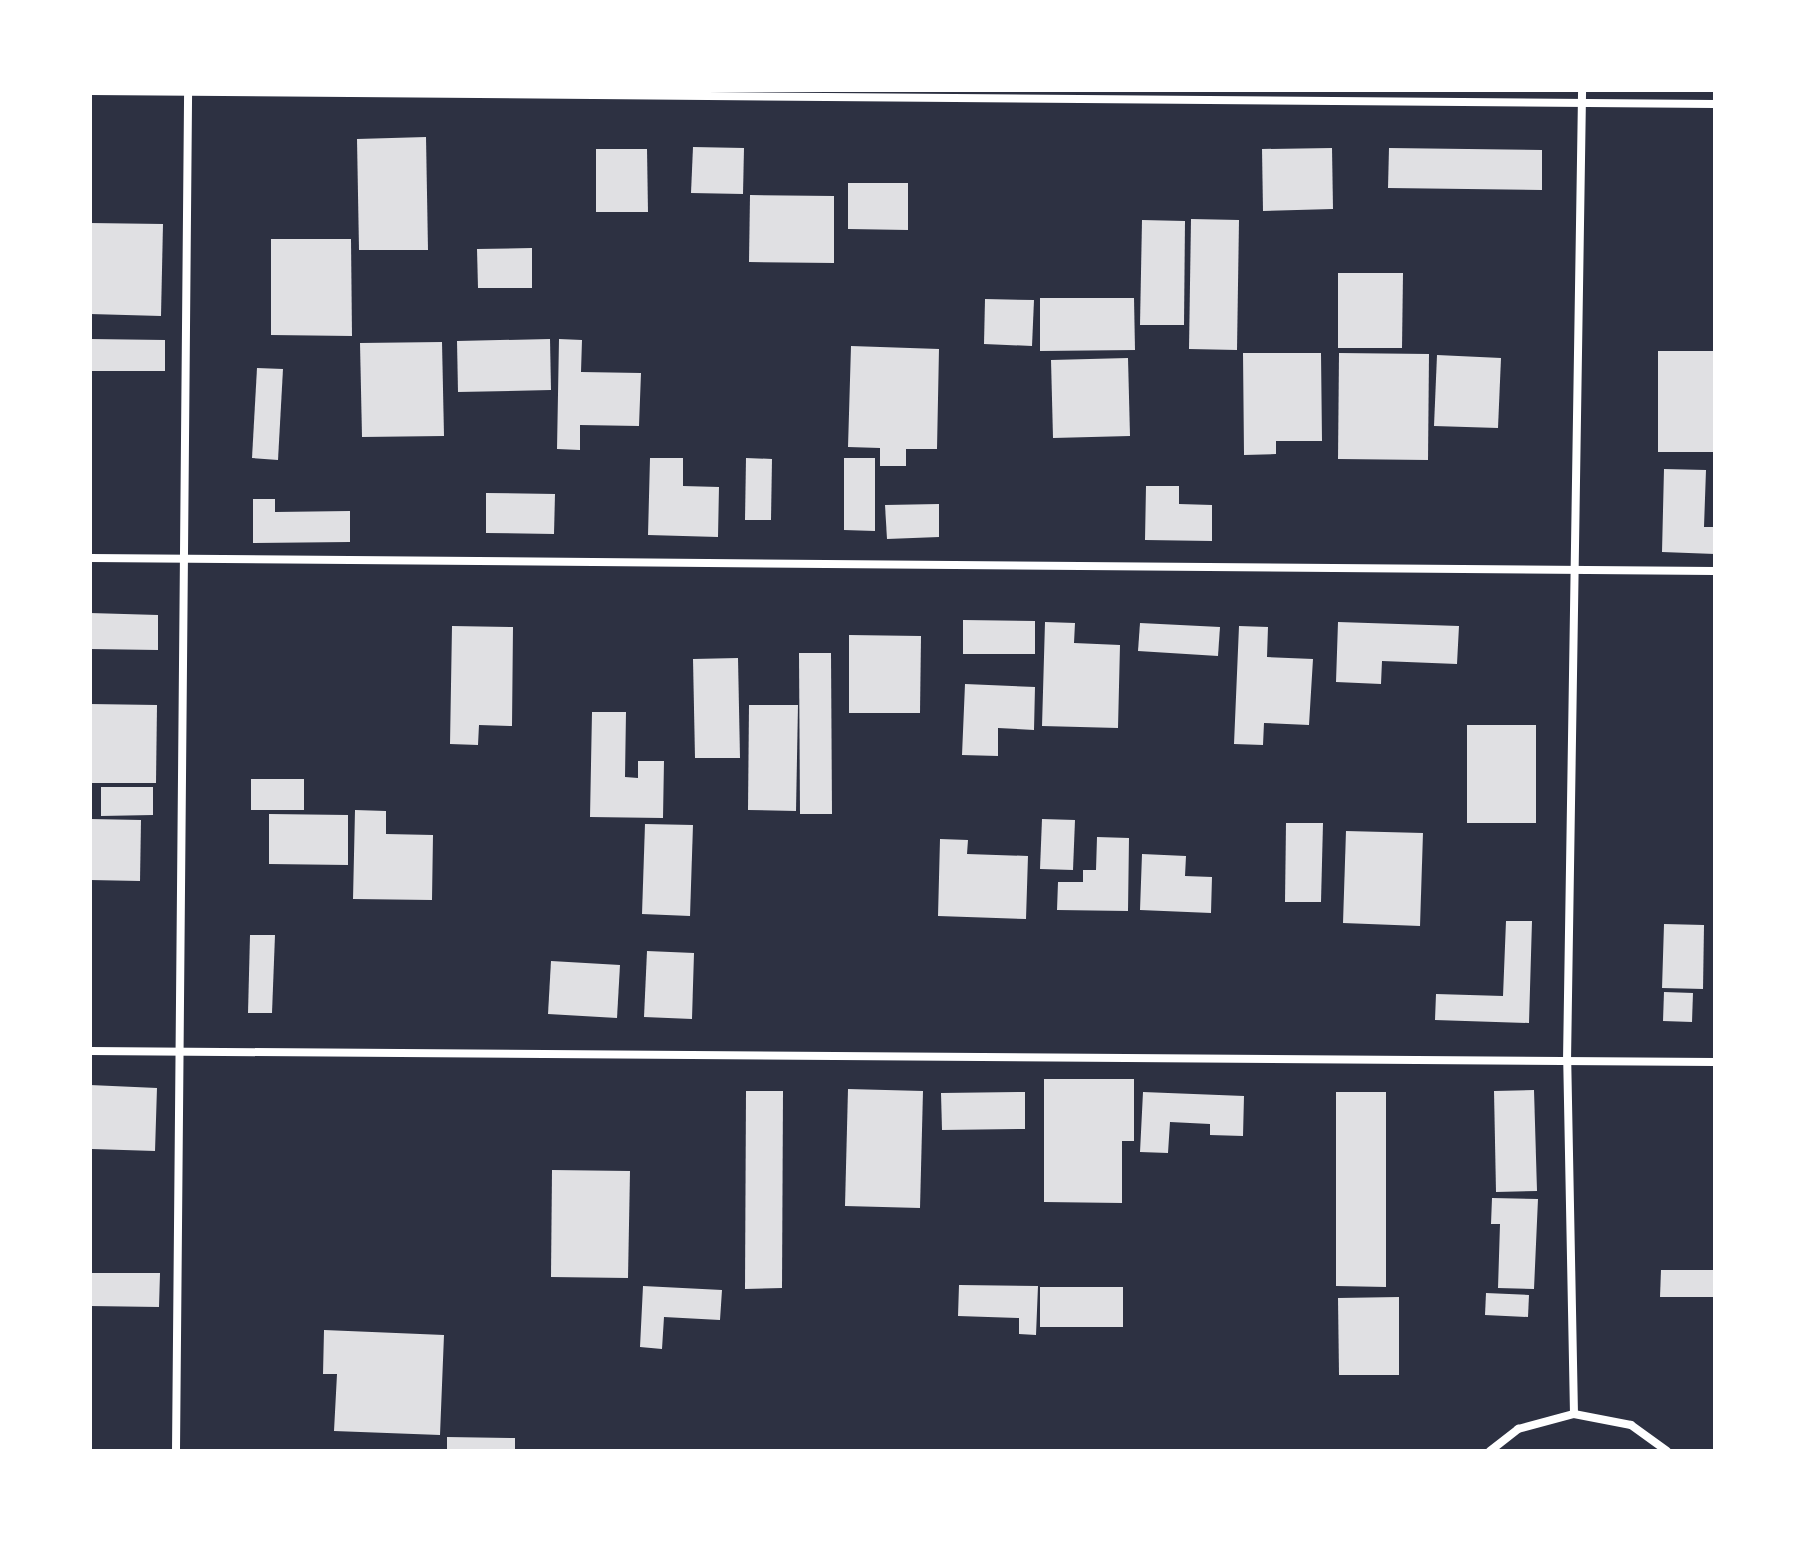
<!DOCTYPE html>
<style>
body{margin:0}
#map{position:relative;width:1805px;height:1541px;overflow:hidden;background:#2d3142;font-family:"Fira Sans Condensed",sans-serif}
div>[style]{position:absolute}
.building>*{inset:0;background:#e0e0e3}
.minor>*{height:8px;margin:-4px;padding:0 4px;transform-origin:4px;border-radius:4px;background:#fff}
span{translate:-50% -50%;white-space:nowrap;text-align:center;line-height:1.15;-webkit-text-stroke:8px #fff;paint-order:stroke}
.frame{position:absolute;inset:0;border:92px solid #fff;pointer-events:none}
</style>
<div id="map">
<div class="building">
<i style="clip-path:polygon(426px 137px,428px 250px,359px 250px,357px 139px)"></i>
<i style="clip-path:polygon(693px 147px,744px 148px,743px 194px,691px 193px)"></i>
<i style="clip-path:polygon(1332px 148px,1333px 209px,1263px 211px,1262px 149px)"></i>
<i style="clip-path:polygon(1389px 148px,1542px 150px,1542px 190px,1388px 188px)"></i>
<i style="clip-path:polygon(596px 149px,647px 149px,648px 212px,596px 212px)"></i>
<i style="clip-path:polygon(848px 183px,908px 183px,908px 230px,848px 229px)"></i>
<i style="clip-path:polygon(750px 195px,834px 196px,834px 263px,749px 262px)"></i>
<i style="clip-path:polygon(1191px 219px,1239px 220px,1237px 350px,1189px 349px)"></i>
<i style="clip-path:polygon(1142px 220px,1185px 221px,1184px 325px,1140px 325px)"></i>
<i style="clip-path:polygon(90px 223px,163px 224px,161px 316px,90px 314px)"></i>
<i style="clip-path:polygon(271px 239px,351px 239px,352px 336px,271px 335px)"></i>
<i style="clip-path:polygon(532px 248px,532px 288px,478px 288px,477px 249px)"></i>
<i style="clip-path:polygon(1338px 273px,1403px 273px,1402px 348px,1338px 348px)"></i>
<i style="clip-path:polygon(1040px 298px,1134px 298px,1135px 350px,1040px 351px)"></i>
<i style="clip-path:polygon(985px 299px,1034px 300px,1032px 346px,984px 344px)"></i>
<i style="clip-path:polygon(90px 339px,165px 340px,165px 371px,90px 371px)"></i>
<i style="clip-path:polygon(550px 339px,551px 390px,458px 392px,457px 341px)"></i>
<i style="clip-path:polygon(559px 339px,582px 340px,581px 372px,641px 373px,639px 426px,580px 425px,580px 450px,557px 449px)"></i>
<i style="clip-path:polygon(442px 342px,444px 436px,362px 437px,360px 343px)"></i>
<i style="clip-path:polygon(851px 346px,939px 349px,937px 449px,906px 449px,906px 466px,880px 466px,880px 448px,848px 447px)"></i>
<i style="clip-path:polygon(1658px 351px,1715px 351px,1715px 452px,1658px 452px)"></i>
<i style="clip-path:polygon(1243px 353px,1321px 353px,1322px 441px,1276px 441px,1276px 454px,1244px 455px)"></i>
<i style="clip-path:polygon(1339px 353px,1429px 354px,1428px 460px,1338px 459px)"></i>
<i style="clip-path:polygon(1437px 355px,1501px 358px,1498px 428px,1434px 426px)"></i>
<i style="clip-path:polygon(1128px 358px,1130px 436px,1053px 438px,1051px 360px)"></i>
<i style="clip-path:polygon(257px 368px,283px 369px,278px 460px,252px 458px)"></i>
<i style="clip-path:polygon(650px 458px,683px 458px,683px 486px,719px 487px,718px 537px,648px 535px)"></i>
<i style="clip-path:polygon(746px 458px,772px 459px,771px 520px,745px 520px)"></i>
<i style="clip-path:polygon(844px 458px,875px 458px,875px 531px,844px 530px)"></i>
<i style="clip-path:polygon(1664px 469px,1706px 470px,1704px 527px,1715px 527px,1715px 554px,1662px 552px)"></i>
<i style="clip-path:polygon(1146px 486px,1179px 486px,1179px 504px,1212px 505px,1212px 541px,1145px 540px)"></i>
<i style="clip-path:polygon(486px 493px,555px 494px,554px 534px,486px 533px)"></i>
<i style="clip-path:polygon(253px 499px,275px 499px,275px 512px,350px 511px,350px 542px,253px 543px)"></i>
<i style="clip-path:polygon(939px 504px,939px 537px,887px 539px,885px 505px)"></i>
<i style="clip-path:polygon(90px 613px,158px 615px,158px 650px,90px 649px)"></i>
<i style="clip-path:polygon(963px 620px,1035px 621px,1035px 654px,963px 654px)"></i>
<i style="clip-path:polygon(1045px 622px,1075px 623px,1074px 643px,1120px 645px,1118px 728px,1042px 726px)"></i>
<i style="clip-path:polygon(1338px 622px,1459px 626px,1457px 664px,1382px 661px,1381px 684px,1336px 682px)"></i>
<i style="clip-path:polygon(1140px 623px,1220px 627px,1218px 656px,1138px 651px)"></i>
<i style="clip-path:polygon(452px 626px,513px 627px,512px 726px,479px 725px,478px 745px,450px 744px)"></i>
<i style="clip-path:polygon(1239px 626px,1268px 627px,1267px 657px,1313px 659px,1309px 725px,1264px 723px,1263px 745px,1234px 744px)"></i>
<i style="clip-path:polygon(849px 635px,921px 636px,920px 713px,849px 713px)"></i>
<i style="clip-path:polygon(799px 653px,831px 653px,832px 814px,800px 814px)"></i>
<i style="clip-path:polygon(738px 658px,740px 758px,695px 758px,693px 659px)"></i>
<i style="clip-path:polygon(965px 684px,1035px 687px,1034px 730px,998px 728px,998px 756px,962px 755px)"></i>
<i style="clip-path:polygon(90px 704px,157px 705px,156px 783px,90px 783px)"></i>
<i style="clip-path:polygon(749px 705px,798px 705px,796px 811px,748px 810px)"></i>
<i style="clip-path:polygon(592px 712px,626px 712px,625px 777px,638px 778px,638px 761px,664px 761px,663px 818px,590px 817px)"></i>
<i style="clip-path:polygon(1467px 725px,1536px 725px,1536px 823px,1467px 823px)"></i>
<i style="clip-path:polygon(251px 779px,304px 779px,304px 810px,251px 810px)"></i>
<i style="clip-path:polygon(101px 787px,153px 787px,153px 815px,101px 816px)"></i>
<i style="clip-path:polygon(355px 810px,386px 811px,386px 834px,433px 835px,432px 900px,353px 899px)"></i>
<i style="clip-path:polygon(269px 814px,348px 815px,348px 865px,269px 864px)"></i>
<i style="clip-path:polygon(90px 819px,141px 820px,140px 881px,90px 880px)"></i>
<i style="clip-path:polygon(1042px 819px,1075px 820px,1073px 870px,1040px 869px)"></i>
<i style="clip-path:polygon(1286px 823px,1323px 823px,1321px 902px,1285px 902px)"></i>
<i style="clip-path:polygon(645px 824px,693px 825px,690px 916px,642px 914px)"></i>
<i style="clip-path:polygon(1346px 831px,1423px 833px,1420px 926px,1343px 923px)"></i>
<i style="clip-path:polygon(1097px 837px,1129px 838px,1128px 911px,1057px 910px,1058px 882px,1083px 882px,1083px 870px,1096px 870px)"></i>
<i style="clip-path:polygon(940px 839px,968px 840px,967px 854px,1028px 856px,1026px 919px,938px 916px)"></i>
<i style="clip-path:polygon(1142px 854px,1186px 856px,1185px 876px,1212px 877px,1211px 913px,1140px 910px)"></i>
<i style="clip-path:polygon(1506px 921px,1532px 921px,1529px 1023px,1435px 1020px,1436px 994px,1503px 996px)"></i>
<i style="clip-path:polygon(1664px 924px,1704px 925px,1703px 989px,1662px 988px)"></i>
<i style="clip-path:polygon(250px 935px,275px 935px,272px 1013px,248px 1013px)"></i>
<i style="clip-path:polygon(647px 951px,694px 953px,692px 1019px,644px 1017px)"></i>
<i style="clip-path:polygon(551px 961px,620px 965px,617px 1018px,548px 1014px)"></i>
<i style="clip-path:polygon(1664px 992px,1693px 993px,1692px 1022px,1663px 1021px)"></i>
<i style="clip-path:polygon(1044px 1079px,1134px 1079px,1134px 1141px,1122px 1141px,1122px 1203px,1044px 1202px)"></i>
<i style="clip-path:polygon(90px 1085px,157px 1088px,155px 1151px,92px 1149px)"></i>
<i style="clip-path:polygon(848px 1089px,923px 1091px,920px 1208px,845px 1206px)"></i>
<i style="clip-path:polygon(1534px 1090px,1537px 1191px,1496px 1192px,1494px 1091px)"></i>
<i style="clip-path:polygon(746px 1091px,783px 1091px,782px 1288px,745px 1289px)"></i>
<i style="clip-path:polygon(1025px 1092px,1025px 1129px,942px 1130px,941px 1093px)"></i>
<i style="clip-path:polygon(1143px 1092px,1244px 1096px,1243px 1136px,1210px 1135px,1210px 1124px,1170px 1122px,1168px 1153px,1140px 1152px)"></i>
<i style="clip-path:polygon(1336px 1092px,1386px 1092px,1386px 1287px,1336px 1286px)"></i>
<i style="clip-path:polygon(552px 1170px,630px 1171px,628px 1278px,551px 1277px)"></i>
<i style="clip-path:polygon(1492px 1198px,1538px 1199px,1534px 1289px,1498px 1288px,1500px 1224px,1491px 1224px)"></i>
<i style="clip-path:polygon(1661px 1270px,1715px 1270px,1715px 1297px,1660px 1297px)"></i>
<i style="clip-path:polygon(90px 1273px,160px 1273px,159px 1307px,90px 1306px)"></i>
<i style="clip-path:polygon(959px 1285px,1038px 1286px,1036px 1335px,1019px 1334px,1019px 1318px,958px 1316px)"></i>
<i style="clip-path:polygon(643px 1286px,722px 1290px,720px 1320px,664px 1317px,662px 1349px,640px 1347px)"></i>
<i style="clip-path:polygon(1040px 1287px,1123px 1287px,1123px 1327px,1040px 1327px)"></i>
<i style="clip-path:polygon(1486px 1293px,1529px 1295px,1528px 1317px,1485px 1315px)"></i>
<i style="clip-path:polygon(1399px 1297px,1399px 1375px,1339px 1375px,1338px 1298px)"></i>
<i style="clip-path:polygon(324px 1330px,444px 1335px,440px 1435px,334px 1431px,337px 1374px,323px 1374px)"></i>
<i style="clip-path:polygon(447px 1437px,515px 1438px,515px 1451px,447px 1451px)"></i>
</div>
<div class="minor">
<i style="left:90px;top:91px;width:1625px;rotate:0.46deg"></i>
<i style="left:90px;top:558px;width:1625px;rotate:0.46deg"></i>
<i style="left:90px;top:1051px;width:1625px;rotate:0.39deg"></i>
<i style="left:1574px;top:1414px;width:353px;rotate:-91.1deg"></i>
<i style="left:1567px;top:1061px;width:971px;rotate:-89.11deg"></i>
<i style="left:176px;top:1451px;width:1361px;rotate:-89.49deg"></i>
<i style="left:1490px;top:1451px;width:36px;rotate:-38deg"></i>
<i style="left:1518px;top:1429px;width:58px;rotate:-15deg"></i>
<i style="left:1574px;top:1414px;width:58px;rotate:10.9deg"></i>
<i style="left:1631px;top:1425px;width:44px;rotate:35.8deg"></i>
</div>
<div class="frame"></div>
</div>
